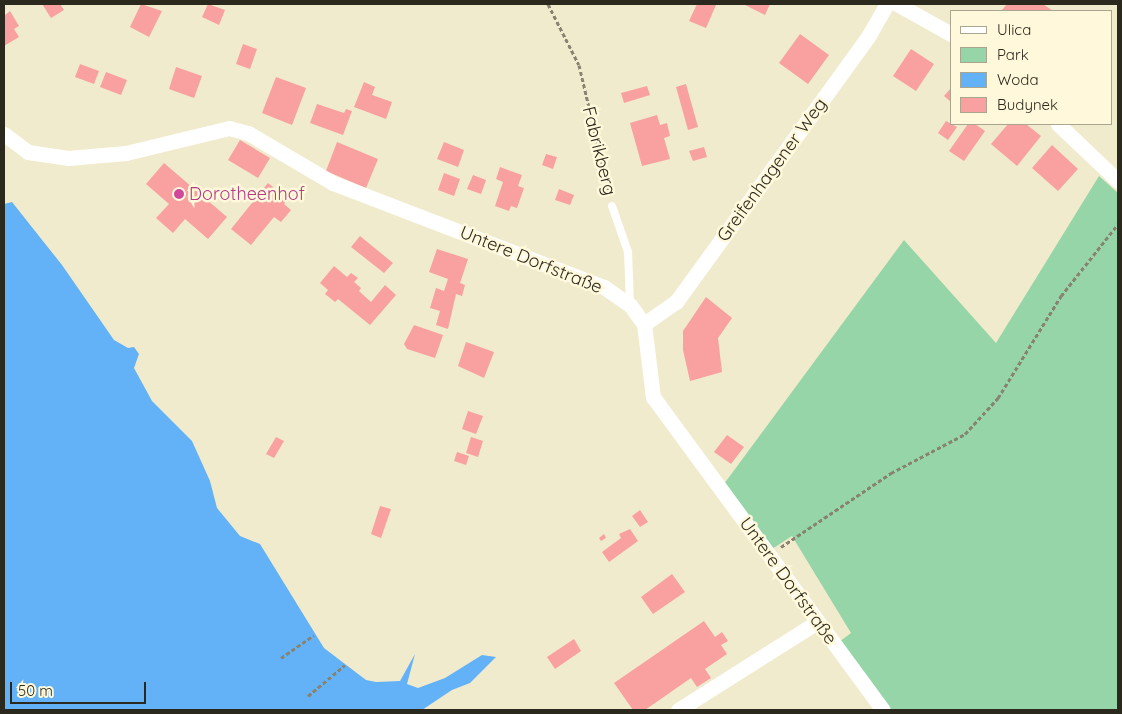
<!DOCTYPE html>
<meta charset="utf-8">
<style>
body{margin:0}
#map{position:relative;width:1122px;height:714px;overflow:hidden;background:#f1ebcd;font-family:Quicksand,sans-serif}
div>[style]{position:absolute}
.green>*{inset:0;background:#96d5a7}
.water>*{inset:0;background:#63b2f8}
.building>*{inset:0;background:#f8a1a0}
.path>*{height:3px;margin-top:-1.5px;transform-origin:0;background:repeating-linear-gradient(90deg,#878370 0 4px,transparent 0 6.5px)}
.service>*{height:8px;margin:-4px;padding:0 4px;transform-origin:4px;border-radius:4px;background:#fff}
.minor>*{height:15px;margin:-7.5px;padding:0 7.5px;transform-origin:7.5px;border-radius:7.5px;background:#fff}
.dots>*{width:14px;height:14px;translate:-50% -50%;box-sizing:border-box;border:2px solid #fff8da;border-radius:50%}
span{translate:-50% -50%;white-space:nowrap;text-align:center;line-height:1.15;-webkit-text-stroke:5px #fff8da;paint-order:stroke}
.street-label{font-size:18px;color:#2b291e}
.hotel-label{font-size:18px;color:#b23c85}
.left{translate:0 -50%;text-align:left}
.frame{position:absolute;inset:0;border:5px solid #2b291e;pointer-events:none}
.legend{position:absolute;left:950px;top:10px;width:162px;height:115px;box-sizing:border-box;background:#fff8da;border:1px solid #aaa58f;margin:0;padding:6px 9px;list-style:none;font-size:15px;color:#2b291e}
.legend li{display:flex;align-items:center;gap:10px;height:25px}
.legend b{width:25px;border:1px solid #aaa58f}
.scale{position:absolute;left:10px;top:682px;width:136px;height:22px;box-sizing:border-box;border:2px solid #2b291e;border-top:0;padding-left:6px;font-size:15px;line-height:18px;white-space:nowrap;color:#2b291e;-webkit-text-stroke:4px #fff8da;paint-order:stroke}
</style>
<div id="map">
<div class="green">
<i style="clip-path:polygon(1099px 176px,1118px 193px,1118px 710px,886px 710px,839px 642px,851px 633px,792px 536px,769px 551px,724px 484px,904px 240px,996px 343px)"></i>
</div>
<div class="water">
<i style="clip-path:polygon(12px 202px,62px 265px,114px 340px,128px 348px,134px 347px,139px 354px,134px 368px,152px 401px,192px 441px,210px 481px,217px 508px,240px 536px,260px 544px,324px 648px,366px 680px,376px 682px,400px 681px,415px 654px,407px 684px,418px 688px,445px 678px,482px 655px,496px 657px,470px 683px,452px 690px,422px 710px,4px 710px,4px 204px)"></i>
</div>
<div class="building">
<i style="clip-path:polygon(42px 4px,60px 4px,64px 10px,51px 18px)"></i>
<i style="clip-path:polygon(141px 4px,162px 11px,149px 37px,130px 27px)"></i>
<i style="clip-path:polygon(208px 4px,225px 10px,219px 25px,202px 17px)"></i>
<i style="clip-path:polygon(697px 4px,716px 5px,706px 28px,689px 21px)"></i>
<i style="clip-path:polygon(743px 4px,770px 4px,765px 15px)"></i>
<i style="clip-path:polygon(1007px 4px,1043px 4px,1053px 11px,1001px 11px)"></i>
<i style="clip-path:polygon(10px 11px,19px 26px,14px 29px,19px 37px,4px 46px,4px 12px,5px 15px)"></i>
<i style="clip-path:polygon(800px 34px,829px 55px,808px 84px,779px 63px)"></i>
<i style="clip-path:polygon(243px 44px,257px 49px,250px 69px,236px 64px)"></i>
<i style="clip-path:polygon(911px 49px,934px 64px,916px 91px,893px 76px)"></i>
<i style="clip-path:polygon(80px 64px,99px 71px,94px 84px,75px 77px)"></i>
<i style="clip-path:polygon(176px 67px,202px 76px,194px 98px,169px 89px)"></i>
<i style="clip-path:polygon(106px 72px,127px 80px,121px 95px,100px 87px)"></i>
<i style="clip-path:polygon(276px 77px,306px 88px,292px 125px,262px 113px)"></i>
<i style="clip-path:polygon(364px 82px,375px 87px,372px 95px,392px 102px,386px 119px,354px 107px)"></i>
<i style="clip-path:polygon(686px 84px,698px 127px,688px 130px,676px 87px)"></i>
<i style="clip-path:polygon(647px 86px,650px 95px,624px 103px,621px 93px)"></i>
<i style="clip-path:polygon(951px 88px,951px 102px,944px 96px)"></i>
<i style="clip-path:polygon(317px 104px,344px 113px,346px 109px,352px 111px,343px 135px,310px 123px)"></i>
<i style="clip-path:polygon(657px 115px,660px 125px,667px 123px,670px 136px,664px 138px,670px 159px,642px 166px,630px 123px)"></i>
<i style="clip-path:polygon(946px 121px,957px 127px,948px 140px,938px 133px)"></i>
<i style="clip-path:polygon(968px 124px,975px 124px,985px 131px,964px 161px,949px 151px)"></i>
<i style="clip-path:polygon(1008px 124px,1026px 124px,1041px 136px,1017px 166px,991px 144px)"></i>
<i style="clip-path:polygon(240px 140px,270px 158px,258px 178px,228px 160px)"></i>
<i style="clip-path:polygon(337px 142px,378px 159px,366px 188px,326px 171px)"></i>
<i style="clip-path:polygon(444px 142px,464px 150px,458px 167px,437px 159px)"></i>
<i style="clip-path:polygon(1052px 145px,1078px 169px,1058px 191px,1032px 168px)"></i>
<i style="clip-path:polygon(704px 147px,707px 157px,693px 161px,689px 151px)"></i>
<i style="clip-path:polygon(546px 154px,557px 157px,553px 169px,542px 165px)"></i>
<i style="clip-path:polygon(164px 163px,227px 217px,208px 239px,185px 219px,173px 233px,156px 218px,169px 204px,146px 184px)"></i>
<i style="clip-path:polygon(500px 167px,522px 175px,518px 186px,524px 188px,517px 208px,511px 206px,509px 211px,495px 206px,503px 182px,496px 179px)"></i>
<i style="clip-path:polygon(444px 173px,460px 179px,454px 196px,438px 190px)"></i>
<i style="clip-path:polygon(473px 175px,486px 180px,481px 194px,467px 189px)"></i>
<i style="clip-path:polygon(268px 183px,288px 199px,284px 204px,291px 210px,281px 222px,274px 217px,251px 245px,231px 229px)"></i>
<i style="clip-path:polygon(559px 189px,574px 195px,570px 205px,555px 200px)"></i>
<i style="clip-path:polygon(360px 236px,393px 263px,384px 273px,351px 247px)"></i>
<i style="clip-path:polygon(437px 249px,468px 259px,460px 283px,465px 285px,462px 296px,456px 294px,448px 329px,436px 325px,440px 311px,430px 308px,436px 288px,444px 291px,448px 279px,429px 272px)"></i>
<i style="clip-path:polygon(334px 266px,347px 277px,351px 273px,358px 278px,354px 282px,361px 288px,359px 291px,371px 302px,385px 285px,396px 295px,370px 325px,338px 299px,335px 302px,325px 294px,328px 290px,320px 283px)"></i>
<i style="clip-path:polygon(706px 297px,732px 318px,718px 338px,722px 372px,690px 381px,683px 350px,683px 331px)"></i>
<i style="clip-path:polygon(414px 325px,443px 335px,435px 358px,407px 349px,404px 344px)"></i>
<i style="clip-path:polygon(466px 342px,494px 352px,484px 378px,458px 366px)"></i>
<i style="clip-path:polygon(468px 411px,483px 416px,476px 434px,462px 429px)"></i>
<i style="clip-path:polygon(727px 435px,744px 447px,731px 464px,714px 452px)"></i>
<i style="clip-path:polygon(276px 437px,284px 441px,274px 458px,266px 454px)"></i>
<i style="clip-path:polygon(471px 437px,483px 441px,478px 457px,466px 453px)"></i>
<i style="clip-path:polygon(457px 452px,469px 456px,466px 465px,454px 461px)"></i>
<i style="clip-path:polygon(380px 506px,391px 509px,381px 538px,371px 534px)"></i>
<i style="clip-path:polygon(640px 510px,648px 522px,640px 527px,632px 516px)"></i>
<i style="clip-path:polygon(630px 529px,638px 541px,609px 562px,602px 552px,621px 538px,619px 534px)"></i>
<i style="clip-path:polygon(604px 534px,606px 538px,601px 541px,599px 538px)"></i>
<i style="clip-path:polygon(672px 574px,685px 592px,653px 614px,641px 597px)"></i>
<i style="clip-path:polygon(704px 621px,715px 637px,722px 632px,728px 641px,721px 645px,727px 654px,705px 669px,711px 678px,697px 687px,691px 678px,645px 710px,633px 710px,614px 683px)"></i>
<i style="clip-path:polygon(574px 639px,581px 651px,555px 669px,547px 657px)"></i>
</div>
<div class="path">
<i style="left:548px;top:4px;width:68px;rotate:63.1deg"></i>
<i style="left:579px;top:65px;width:135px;rotate:76.7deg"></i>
<i style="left:781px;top:547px;width:133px;rotate:-33.9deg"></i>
<i style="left:891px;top:473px;width:84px;rotate:-27.8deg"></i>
<i style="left:965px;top:434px;width:49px;rotate:-47.5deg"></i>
<i style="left:998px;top:398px;width:120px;rotate:-58.3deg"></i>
<i style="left:1061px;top:296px;width:92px;rotate:-51.6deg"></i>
<i style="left:281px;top:658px;width:40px;rotate:-34.9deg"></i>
<i style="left:308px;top:696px;width:48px;rotate:-40deg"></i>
</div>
<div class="service">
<i style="left:612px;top:206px;width:49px;rotate:70.8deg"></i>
<i style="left:628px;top:252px;width:53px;rotate:87.8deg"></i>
</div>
<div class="minor">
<i style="left:897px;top:4px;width:62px;rotate:29.1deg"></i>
<i style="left:1058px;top:124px;width:83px;rotate:43.5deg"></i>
<i style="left:4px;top:134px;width:30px;rotate:37deg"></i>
<i style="left:28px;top:152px;width:40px;rotate:8.5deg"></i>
<i style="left:68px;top:158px;width:58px;rotate:-4.9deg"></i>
<i style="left:126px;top:153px;width:106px;rotate:-13.6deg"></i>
<i style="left:229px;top:128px;width:20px;rotate:15deg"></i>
<i style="left:248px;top:133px;width:99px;rotate:30.5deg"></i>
<i style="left:333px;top:183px;width:290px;rotate:21deg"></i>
<i style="left:604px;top:287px;width:32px;rotate:35deg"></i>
<i style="left:630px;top:305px;width:24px;rotate:54deg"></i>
<i style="left:644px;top:324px;width:74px;rotate:83deg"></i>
<i style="left:653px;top:397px;width:388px;rotate:53.7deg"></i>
<i style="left:644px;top:324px;width:39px;rotate:-35deg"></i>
<i style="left:676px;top:302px;width:329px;rotate:-54.1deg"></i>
<i style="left:869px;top:35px;width:36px;rotate:-60deg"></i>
<i style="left:678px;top:710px;width:165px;rotate:-32.3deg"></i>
</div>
<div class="dots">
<i style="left:179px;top:194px;background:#d1479c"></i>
</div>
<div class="street-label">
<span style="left:599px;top:151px;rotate:76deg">Fabrikberg</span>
<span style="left:772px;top:170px;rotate:-54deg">Greifenhagener Weg</span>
<span style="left:531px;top:260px;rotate:22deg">Untere Dorfstraße</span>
<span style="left:788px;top:581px;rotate:54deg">Untere Dorfstraße</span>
</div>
<div class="hotel-label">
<span class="left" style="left:189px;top:194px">Dorotheenhof</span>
</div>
<div class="frame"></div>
<ul class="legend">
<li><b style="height:6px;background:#fff"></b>Ulica</li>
<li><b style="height:14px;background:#96d5a7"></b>Park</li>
<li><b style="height:14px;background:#63b2f8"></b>Woda</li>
<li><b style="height:14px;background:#f8a1a0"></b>Budynek</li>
</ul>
<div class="scale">50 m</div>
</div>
